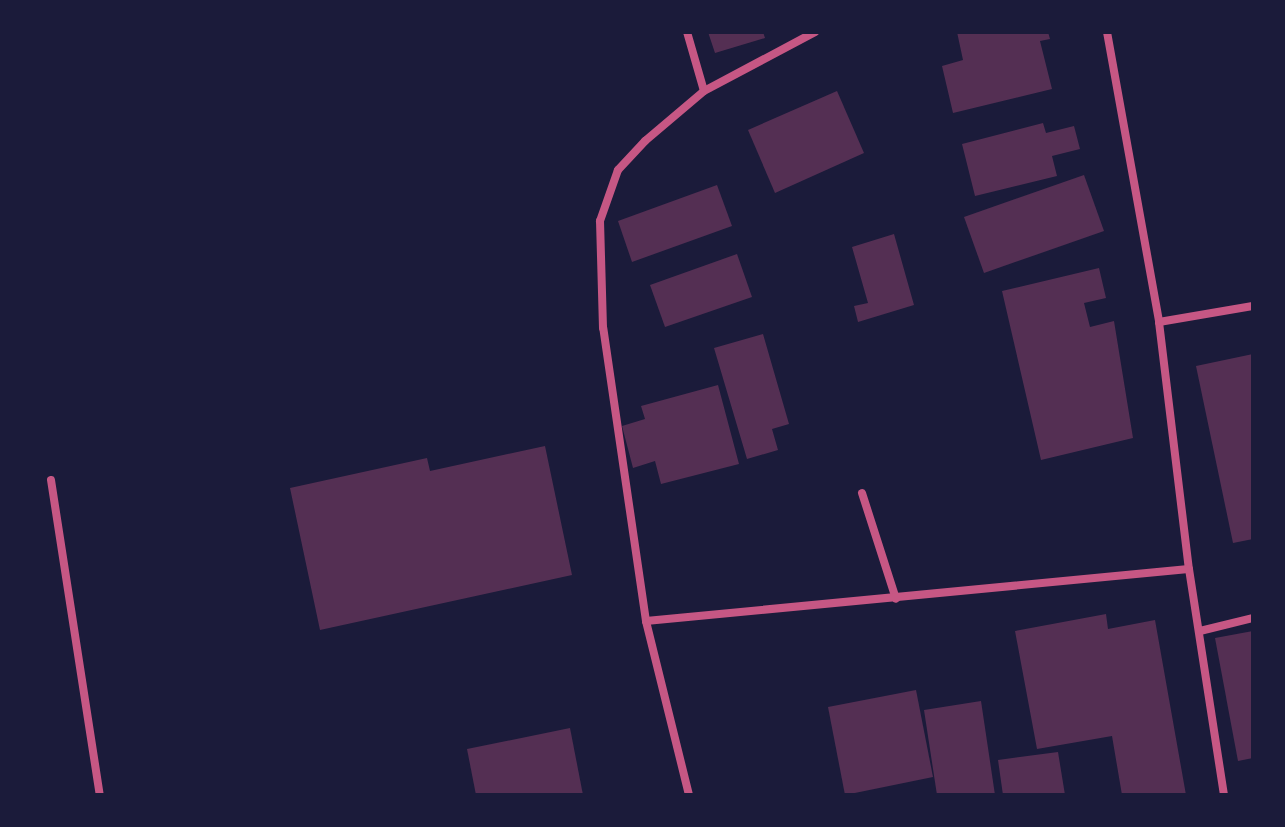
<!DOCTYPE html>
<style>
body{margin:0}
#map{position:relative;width:1285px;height:827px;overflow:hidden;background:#1b1b3a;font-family:Montserrat,sans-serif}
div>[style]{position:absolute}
.building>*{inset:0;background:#542f53}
.minor>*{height:8px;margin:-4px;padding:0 4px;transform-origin:4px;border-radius:4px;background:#c65784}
span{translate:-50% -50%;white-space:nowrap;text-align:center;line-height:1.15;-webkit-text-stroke:7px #1b1b3a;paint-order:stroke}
.frame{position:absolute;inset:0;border:34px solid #1b1b3a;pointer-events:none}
</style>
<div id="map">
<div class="building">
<i style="clip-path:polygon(708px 32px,763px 32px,765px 38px,715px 53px)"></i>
<i style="clip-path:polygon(957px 32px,1048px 32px,1050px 39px,1040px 41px,1052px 89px,953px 113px,942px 66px,963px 60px)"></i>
<i style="clip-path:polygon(837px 91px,864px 153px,775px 193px,748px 130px)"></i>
<i style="clip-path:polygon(1043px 123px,1046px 133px,1074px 126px,1080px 149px,1052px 156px,1057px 176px,975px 196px,962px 144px)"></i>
<i style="clip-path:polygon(1084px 175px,1104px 231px,984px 273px,964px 217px)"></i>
<i style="clip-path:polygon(717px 185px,732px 226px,632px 262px,618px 221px)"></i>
<i style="clip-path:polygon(894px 234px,914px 305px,858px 322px,854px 306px,868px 303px,852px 247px)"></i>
<i style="clip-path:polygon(737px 254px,752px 297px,665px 327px,650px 285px)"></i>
<i style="clip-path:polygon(1099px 268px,1106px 298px,1084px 303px,1090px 327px,1114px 321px,1133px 438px,1041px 460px,1002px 291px)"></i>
<i style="clip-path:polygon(763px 334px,789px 424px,772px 429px,778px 450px,747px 459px,714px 348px)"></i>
<i style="clip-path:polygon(1253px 354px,1253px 539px,1233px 543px,1196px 366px)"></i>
<i style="clip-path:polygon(718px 385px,739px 464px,661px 484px,655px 461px,633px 468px,622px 426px,645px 419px,641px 406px)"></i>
<i style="clip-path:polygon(545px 446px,572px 575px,320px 630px,290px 488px,427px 458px,430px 471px)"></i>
<i style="clip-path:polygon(1106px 614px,1108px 629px,1155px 620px,1186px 795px,1122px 795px,1112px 736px,1037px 749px,1015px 631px)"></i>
<i style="clip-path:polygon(1253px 631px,1253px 758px,1238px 761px,1215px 638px)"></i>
<i style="clip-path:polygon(916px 690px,933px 777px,845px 795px,828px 707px)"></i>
<i style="clip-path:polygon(981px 701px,995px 795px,937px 795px,924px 710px)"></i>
<i style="clip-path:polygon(570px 728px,583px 795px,476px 795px,467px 749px)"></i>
<i style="clip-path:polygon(1058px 752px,1065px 795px,1003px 795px,998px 760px)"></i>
</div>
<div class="minor">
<i style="left:687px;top:32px;width:61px;rotate:73.9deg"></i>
<i style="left:1107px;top:32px;width:295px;rotate:79.8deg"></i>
<i style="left:1159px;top:322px;width:249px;rotate:83.1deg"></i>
<i style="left:1189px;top:569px;width:229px;rotate:81.2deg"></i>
<i style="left:1159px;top:322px;width:95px;rotate:-9.7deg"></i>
<i style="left:51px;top:480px;width:319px;rotate:81.2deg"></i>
<i style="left:862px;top:493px;width:111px;rotate:72.2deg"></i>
<i style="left:646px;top:621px;width:545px;rotate:-5.47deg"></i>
<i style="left:1200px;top:631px;width:55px;rotate:-13.8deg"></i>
<i style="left:689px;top:795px;width:179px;rotate:-103.9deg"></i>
<i style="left:646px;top:621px;width:296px;rotate:-98.3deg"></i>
<i style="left:603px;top:328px;width:107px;rotate:-91.6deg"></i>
<i style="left:600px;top:221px;width:54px;rotate:-70.6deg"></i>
<i style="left:618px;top:170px;width:40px;rotate:-47deg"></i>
<i style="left:645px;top:141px;width:77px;rotate:-40.3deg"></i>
<i style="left:704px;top:91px;width:126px;rotate:-28deg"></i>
</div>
<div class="frame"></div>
</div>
